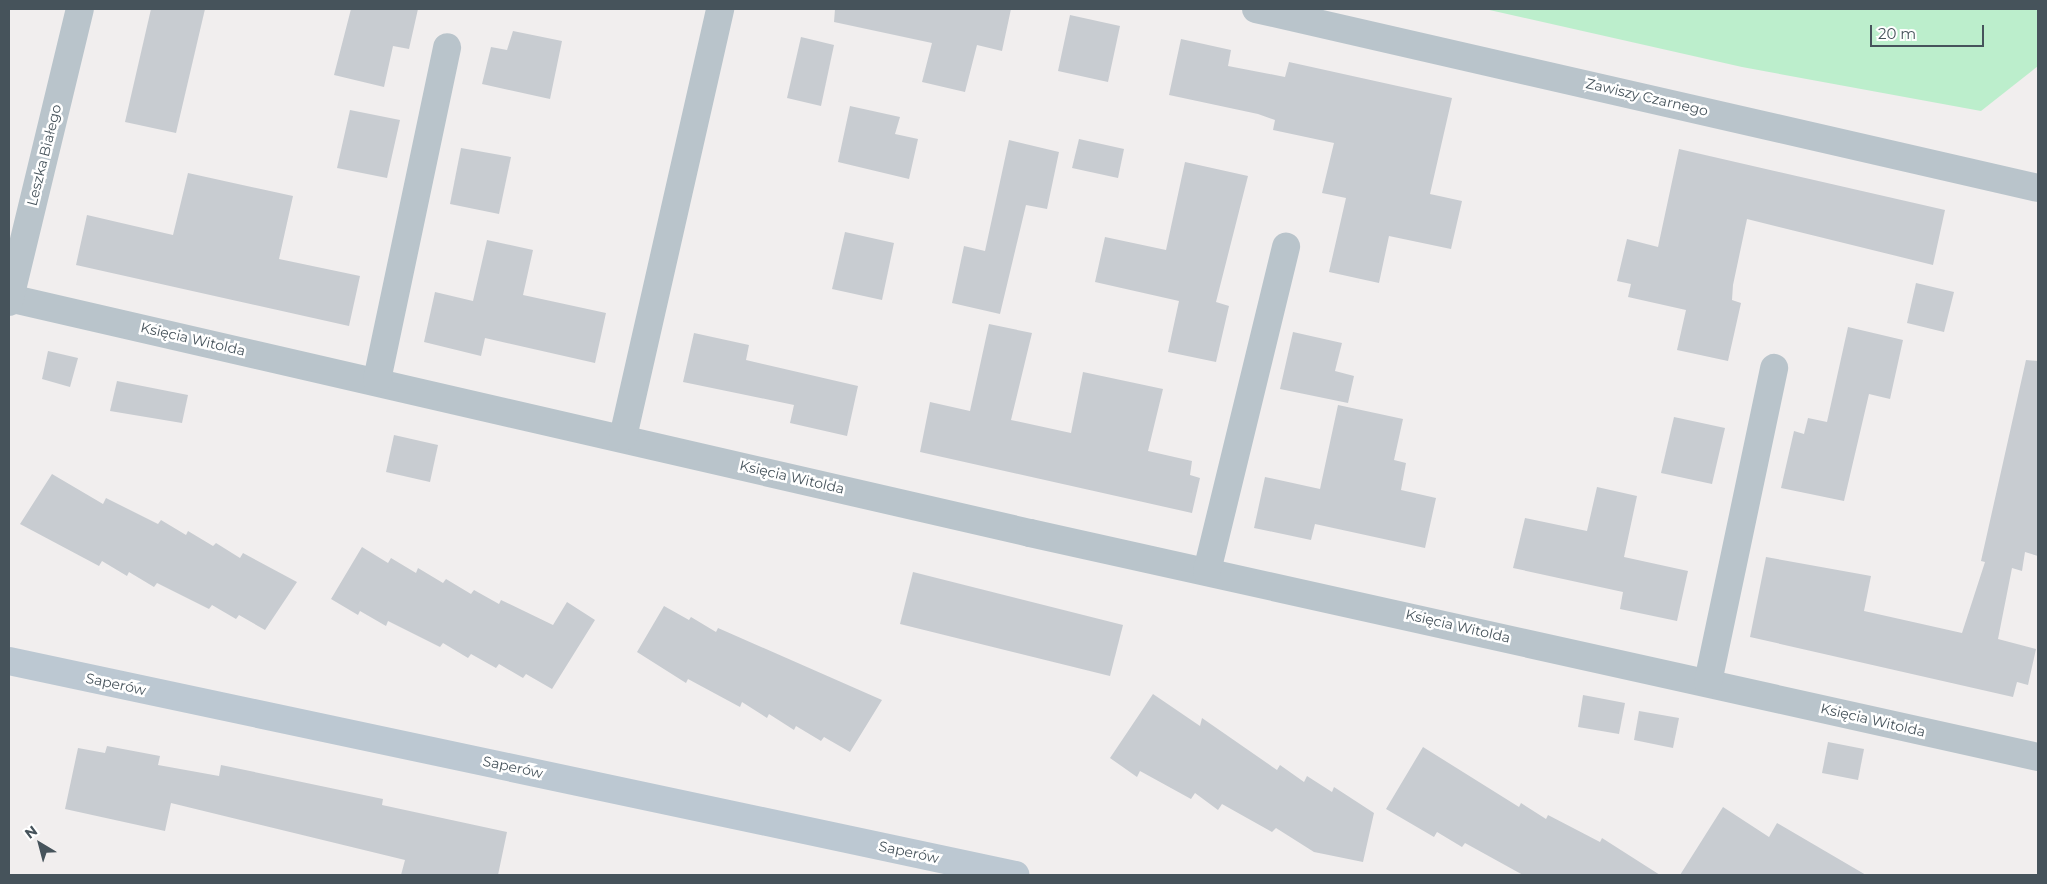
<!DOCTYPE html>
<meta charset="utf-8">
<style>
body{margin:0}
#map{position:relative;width:2047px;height:884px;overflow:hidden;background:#f1eeee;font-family:Montserrat,sans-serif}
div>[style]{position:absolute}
.green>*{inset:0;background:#bceecc}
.building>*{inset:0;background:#c8ccd1}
.street>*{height:28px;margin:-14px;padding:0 14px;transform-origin:14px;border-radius:14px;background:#b9c4cb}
.secondary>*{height:28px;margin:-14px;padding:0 14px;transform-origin:14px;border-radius:14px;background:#bcc8d2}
span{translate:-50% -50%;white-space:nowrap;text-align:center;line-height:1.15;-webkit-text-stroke:5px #fff;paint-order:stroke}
.street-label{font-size:14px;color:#46535b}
.frame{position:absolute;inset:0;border:10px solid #46535b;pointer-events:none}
.north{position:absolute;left:15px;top:819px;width:50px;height:50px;-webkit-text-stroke:4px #fff;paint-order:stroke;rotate:323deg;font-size:14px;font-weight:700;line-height:20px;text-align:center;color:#46535b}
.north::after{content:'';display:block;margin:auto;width:18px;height:22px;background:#46535b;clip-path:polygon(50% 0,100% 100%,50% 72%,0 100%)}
.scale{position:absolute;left:1870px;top:25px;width:114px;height:22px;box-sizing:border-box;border:2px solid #46535b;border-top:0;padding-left:6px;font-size:15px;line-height:18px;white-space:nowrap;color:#46535b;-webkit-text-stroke:4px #fff;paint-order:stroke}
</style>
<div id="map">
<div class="green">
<i style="clip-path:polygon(1485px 9px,2038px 9px,2038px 66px,1981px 111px,1742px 67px)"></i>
</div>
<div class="building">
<i style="clip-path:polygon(151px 9px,205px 9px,176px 133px,125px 122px)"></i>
<i style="clip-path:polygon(351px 9px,418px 9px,409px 49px,393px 46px,384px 87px,334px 75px)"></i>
<i style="clip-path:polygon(835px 9px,1011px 9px,1002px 51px,977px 45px,965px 92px,922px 82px,932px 43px,834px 22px)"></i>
<i style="clip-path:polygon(1070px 15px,1120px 26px,1108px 82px,1058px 71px)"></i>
<i style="clip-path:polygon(513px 31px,562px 41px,550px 99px,482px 84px,491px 47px,507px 50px)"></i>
<i style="clip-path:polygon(801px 37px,834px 45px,821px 106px,787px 98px)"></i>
<i style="clip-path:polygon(1181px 39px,1231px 50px,1228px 66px,1285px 77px,1289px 62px,1452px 98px,1430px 194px,1462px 201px,1451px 249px,1389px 236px,1379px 283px,1329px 272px,1346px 198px,1322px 193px,1334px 143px,1273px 130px,1275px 120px,1258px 114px,1169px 95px)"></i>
<i style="clip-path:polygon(850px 106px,900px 117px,895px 134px,918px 139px,909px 179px,838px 162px)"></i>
<i style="clip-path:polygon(350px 110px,400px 120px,387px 178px,337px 168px)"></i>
<i style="clip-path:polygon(1079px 139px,1124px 149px,1118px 178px,1072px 168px)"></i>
<i style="clip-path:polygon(1009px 140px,1059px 152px,1047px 209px,1026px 205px,1000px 314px,952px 303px,964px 246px,985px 251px)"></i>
<i style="clip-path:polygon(461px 148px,511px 157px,499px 214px,450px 204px)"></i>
<i style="clip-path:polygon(1679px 149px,1945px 210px,1933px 265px,1747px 219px,1733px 285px,1732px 300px,1741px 303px,1728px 361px,1677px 350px,1686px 310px,1628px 297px,1631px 284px,1617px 281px,1627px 239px,1658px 247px)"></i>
<i style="clip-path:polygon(1185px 162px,1248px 176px,1216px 302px,1229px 306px,1216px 362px,1168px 352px,1179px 301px,1095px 282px,1105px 237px,1166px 250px)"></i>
<i style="clip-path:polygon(188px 173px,293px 196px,279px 259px,360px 276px,349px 326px,76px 265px,87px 215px,173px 235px)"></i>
<i style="clip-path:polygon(845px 232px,894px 243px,882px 300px,832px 289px)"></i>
<i style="clip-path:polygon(487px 240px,533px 250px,523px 295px,606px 313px,595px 363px,485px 338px,481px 356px,424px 342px,435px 292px,473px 301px)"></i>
<i style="clip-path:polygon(1916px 283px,1954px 292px,1944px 332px,1907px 323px)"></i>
<i style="clip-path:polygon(989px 324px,1032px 333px,1011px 420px,1071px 433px,1083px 372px,1163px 389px,1148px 451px,1192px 461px,1190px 475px,1200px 478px,1192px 513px,920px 452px,930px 402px,970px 411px)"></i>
<i style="clip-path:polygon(1848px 327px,1903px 340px,1890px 399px,1869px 394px,1844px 501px,1781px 488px,1794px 431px,1804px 434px,1808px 418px,1827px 422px)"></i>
<i style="clip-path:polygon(1293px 332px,1342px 343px,1335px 371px,1354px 376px,1348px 403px,1280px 389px)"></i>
<i style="clip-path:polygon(694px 333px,749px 345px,746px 360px,858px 386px,847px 436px,790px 423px,794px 405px,683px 382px)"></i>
<i style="clip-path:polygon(48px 351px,78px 358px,70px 387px,42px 379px)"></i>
<i style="clip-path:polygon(2026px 360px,2038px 361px,2038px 556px,2025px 552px,2022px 571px,2012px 568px,1998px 639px,2036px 649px,2028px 685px,2017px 682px,2013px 697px,1750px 637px,1766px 557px,1871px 576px,1864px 611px,1962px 633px,1985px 562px,1981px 561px)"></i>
<i style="clip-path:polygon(117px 381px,188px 395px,182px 423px,110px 411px)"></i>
<i style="clip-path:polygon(1338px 405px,1403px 419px,1394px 460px,1406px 463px,1401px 490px,1436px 498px,1425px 548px,1315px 524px,1311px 540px,1254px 528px,1265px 477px,1320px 489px)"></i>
<i style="clip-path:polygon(1674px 417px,1725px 428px,1712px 484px,1661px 473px)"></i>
<i style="clip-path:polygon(394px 435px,438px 445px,430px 482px,386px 472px)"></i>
<i style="clip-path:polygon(52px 474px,103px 504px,106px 498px,158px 524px,161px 520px,186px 535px,188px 531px,213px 546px,216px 543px,240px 558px,243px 553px,297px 582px,265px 630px,239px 615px,236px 619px,212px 605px,209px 609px,157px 583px,154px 587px,129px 572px,127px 576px,102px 561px,99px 566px,20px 524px)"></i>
<i style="clip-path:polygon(1597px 487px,1637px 496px,1624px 557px,1688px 571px,1677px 621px,1620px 609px,1623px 592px,1513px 568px,1525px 518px,1587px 531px)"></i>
<i style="clip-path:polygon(362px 547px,388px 563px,391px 558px,416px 573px,418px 568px,443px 583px,446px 579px,471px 594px,474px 590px,499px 604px,501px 600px,553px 625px,567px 602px,595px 620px,552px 689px,526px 674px,523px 678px,499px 664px,496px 668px,471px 654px,468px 658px,443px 643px,440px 647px,388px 621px,386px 626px,360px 611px,358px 615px,331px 599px)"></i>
<i style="clip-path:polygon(913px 572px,1123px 625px,1110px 676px,900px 624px)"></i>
<i style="clip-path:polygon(664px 606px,689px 620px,691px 617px,716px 632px,718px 628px,882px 700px,850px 752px,824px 737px,821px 741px,796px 726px,794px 730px,769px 714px,767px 718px,742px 702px,740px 707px,688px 679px,686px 683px,637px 652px)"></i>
<i style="clip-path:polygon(1153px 694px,1200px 726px,1202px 718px,1277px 770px,1280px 765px,1304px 782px,1307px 776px,1332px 792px,1334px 787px,1374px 813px,1363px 862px,1314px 852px,1276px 828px,1272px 832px,1222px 804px,1218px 810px,1195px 793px,1191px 799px,1140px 771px,1137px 777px,1110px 758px)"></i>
<i style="clip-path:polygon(1583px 695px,1625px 703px,1619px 734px,1578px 727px)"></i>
<i style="clip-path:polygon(1639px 711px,1679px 718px,1673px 748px,1634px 740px)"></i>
<i style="clip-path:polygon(1828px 742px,1864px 749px,1858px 780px,1822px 773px)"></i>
<i style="clip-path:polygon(107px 746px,160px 756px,158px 765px,219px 776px,221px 765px,383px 799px,382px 805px,507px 832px,498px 875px,401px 875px,405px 860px,171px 803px,165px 831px,65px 809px,78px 748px,105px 753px)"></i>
<i style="clip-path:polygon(1423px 747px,1519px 807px,1521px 803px,1546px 819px,1548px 815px,1600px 842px,1602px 838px,1660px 875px,1523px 875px,1465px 843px,1462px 847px,1437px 832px,1434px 837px,1386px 809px)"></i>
<i style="clip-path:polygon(1723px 807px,1769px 837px,1777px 823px,1866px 875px,1680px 875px)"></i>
</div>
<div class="street">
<i style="left:1256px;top:9px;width:802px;rotate:12.89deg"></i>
<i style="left:9px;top:298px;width:1048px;rotate:12.96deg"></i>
<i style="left:1030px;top:533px;width:1033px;rotate:12.53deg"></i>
<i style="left:9px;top:302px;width:301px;rotate:-76.4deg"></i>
<i style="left:377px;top:380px;width:340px;rotate:-78.1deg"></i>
<i style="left:623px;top:437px;width:439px;rotate:-77.2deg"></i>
<i style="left:1207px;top:571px;width:334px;rotate:-76.3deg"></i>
<i style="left:1708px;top:682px;width:321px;rotate:-78.1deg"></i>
</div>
<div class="secondary">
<i style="left:9px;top:661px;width:1029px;rotate:12deg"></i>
</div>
<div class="street-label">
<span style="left:1647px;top:97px;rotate:13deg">Zawiszy Czarnego</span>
<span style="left:44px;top:155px;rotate:-76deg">Leszka Białego</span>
<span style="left:193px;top:339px;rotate:13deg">Księcia Witolda</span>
<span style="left:792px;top:477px;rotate:13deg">Księcia Witolda</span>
<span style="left:1458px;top:626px;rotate:13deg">Księcia Witolda</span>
<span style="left:116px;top:684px;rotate:12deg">Saperów</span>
<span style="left:1873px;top:720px;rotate:13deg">Księcia Witolda</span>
<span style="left:513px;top:767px;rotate:12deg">Saperów</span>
<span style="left:909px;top:852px;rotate:12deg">Saperów</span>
</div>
<div class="frame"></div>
<div class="north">N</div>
<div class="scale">20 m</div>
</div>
